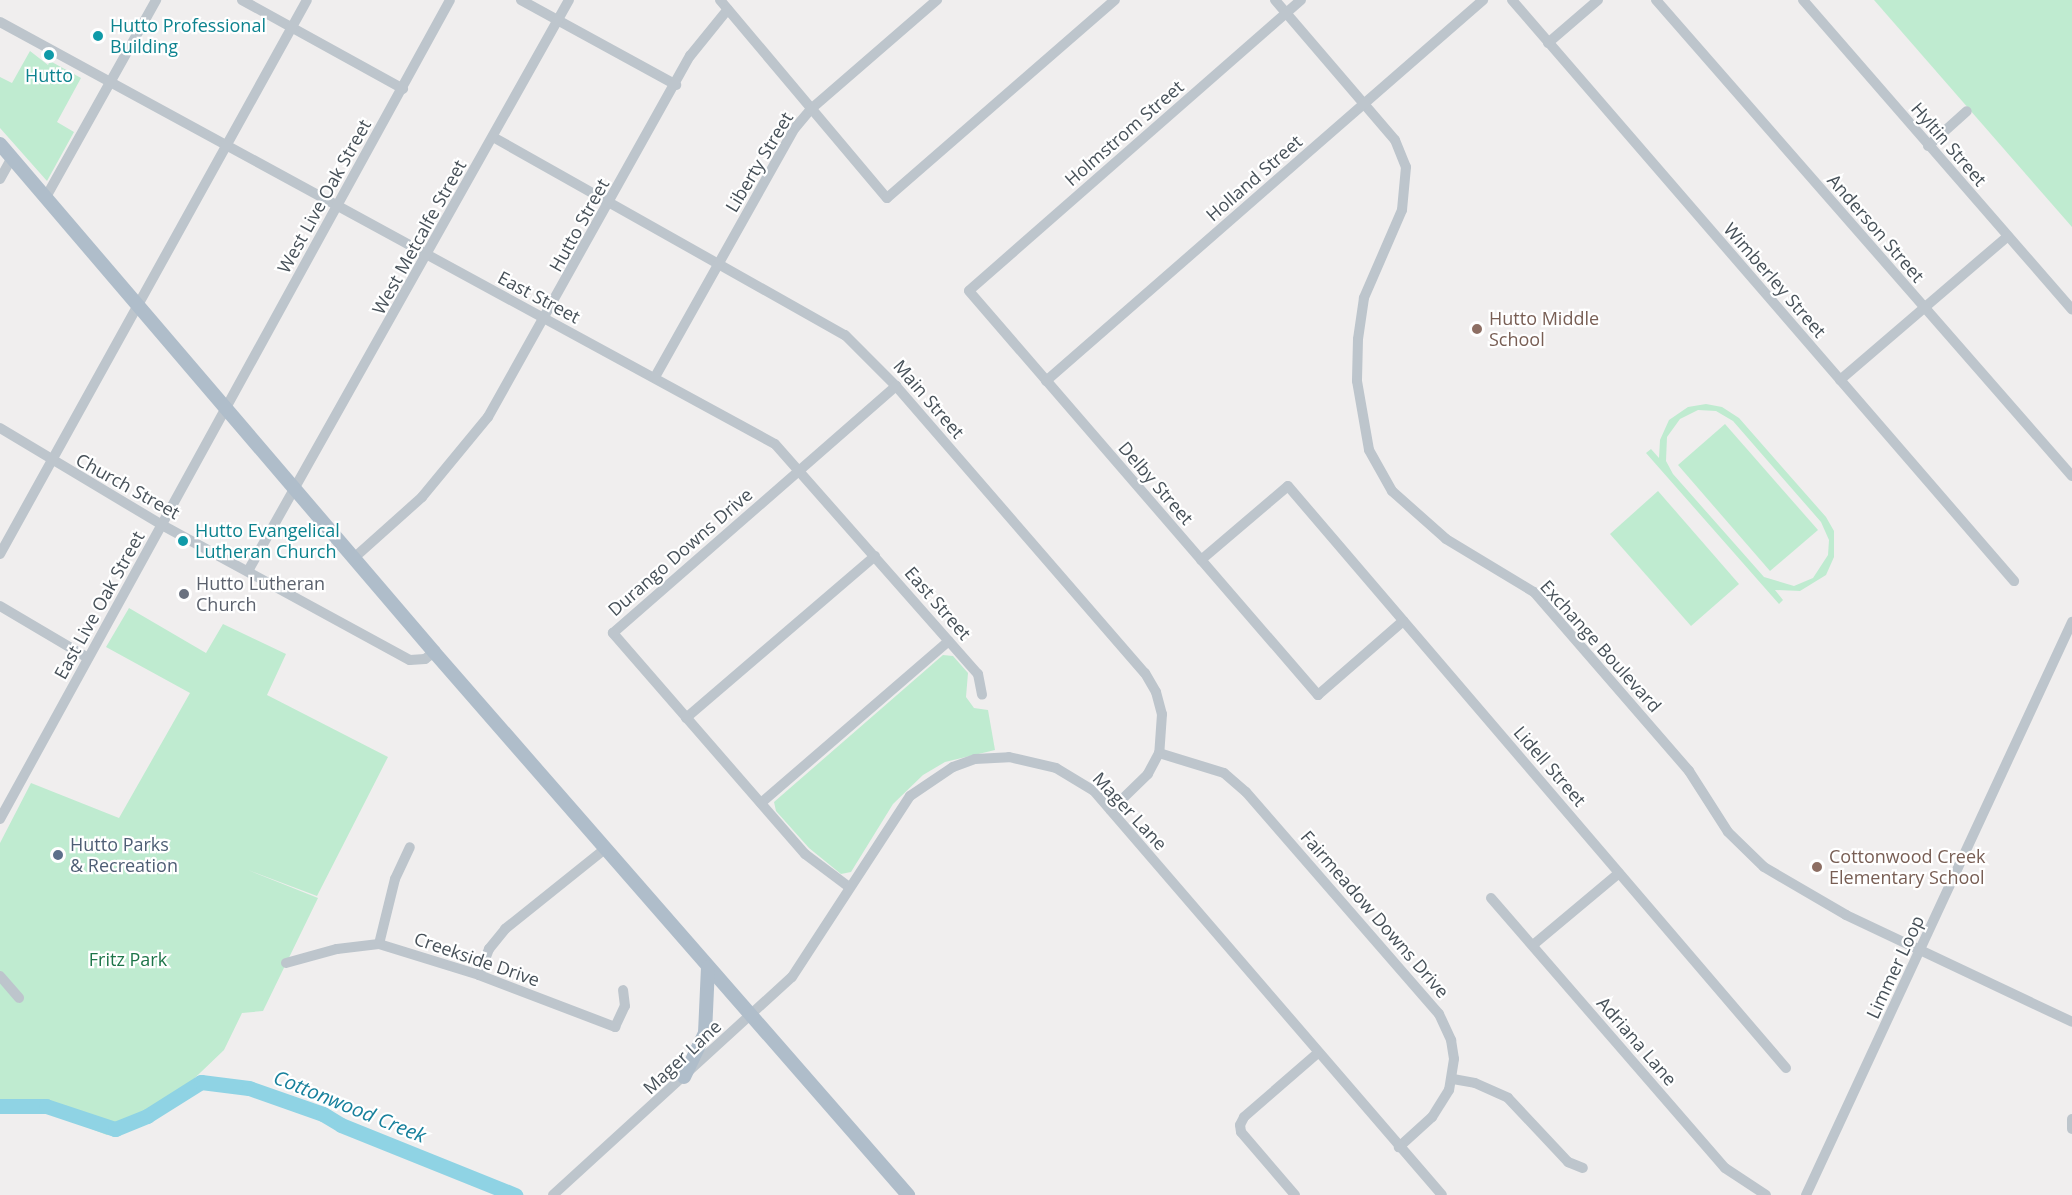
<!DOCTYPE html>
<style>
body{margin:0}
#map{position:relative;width:2072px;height:1195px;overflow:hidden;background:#f0eeee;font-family:"Open Sans",sans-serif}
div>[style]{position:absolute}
.green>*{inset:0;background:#bfebd0}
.river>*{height:15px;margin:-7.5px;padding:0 7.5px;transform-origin:7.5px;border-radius:7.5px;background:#8fd3e4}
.minor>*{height:10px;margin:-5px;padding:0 5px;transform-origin:5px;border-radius:5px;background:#bdc5cc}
.major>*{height:14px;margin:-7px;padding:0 7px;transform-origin:7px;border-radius:7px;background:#afbdca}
.dots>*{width:16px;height:16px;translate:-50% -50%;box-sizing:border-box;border:3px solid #fff;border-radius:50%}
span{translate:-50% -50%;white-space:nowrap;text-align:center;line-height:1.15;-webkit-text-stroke:4.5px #fff;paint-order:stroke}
.culture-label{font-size:18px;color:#0d838f}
.left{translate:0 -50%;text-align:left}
.street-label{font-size:18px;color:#475159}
.education-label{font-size:18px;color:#785e54}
.worship-label{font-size:18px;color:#5b616d}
.service-label{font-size:18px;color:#4e5e75}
.park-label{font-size:18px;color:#1e7549}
.water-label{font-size:20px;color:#17809c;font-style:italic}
</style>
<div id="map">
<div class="green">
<i style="clip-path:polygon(1874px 0,2072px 0,2072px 227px)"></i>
<i style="clip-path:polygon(30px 51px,48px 65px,50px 61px,81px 78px,57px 122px,74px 132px,47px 181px,0 128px,0 77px,12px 83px)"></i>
<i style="clip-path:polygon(evenodd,1706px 404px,1722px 407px,1739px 418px,1826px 517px,1834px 531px,1834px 557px,1826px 575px,1800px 591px,1775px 590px,1783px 600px,1779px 604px,1646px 453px,1651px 449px,1659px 458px,1660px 440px,1669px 420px,1688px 407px,1706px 404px,1698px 410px,1716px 411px,1733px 421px,1821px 522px,1829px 540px,1828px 555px,1813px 578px,1794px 586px,1764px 577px,1673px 474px,1666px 461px,1667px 437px,1680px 419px,1698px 410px)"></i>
<i style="clip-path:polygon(1725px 424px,1818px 530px,1770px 571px,1678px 465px)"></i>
<i style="clip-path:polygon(1658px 491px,1739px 584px,1691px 626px,1610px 534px)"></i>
<i style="clip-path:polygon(129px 608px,206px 653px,223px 624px,286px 654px,267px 695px,388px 757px,317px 896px,248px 870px,318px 898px,263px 1011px,242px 1013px,224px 1050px,153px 1118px,107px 1135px,28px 1104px,0 1107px,0 843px,31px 783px,119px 818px,190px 693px,106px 647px)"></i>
<i style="clip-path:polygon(943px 655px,953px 656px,968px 673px,966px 697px,974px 708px,988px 710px,995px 750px,945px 762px,923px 775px,893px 804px,851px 872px,841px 874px,809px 848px,776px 811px,774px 802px)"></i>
</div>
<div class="river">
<i style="left:0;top:1106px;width:46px"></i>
<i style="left:46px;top:1106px;width:73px;rotate:18.4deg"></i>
<i style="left:115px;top:1129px;width:35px;rotate:-22deg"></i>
<i style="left:147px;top:1116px;width:64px;rotate:-32.2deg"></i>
<i style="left:201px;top:1082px;width:48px;rotate:7.1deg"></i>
<i style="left:249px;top:1088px;width:78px;rotate:19.4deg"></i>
<i style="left:323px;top:1114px;width:21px;rotate:31deg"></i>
<i style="left:341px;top:1125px;width:188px;rotate:21.9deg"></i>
</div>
<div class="minor">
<i style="left:242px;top:0;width:184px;rotate:28.9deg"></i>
<i style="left:521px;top:0;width:177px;rotate:28.7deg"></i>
<i style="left:720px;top:0;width:259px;rotate:49.9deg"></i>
<i style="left:887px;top:198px;width:302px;rotate:-41deg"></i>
<i style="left:1275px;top:0;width:184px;rotate:49.4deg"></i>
<i style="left:1395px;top:140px;width:29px;rotate:68deg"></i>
<i style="left:1406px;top:167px;width:43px;rotate:95.3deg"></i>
<i style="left:1402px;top:210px;width:96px;rotate:113.4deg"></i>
<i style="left:1364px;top:298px;width:41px;rotate:98.3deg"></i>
<i style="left:1358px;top:339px;width:42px;rotate:91.4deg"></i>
<i style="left:1357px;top:381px;width:70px;rotate:80.1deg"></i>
<i style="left:1369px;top:450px;width:47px;rotate:60.7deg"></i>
<i style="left:1392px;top:491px;width:72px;rotate:41.6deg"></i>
<i style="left:1446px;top:539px;width:103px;rotate:31.1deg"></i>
<i style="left:1534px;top:592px;width:237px;rotate:49.1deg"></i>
<i style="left:1689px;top:771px;width:72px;rotate:57.4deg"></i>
<i style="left:1728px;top:832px;width:50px;rotate:44.2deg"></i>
<i style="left:1764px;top:867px;width:95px;rotate:30.3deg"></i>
<i style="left:1846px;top:915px;width:250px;rotate:25.3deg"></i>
<i style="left:1301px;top:0;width:441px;rotate:138.8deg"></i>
<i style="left:969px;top:291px;width:534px;rotate:49.18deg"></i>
<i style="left:1318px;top:695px;width:113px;rotate:-41deg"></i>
<i style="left:1512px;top:0;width:768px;rotate:49.17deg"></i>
<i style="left:1656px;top:0;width:632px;rotate:48.85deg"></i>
<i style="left:1803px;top:0;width:410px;rotate:49deg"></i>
<i style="left:0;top:22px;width:882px;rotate:28.57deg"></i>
<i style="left:775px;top:444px;width:307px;rotate:48.6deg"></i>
<i style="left:978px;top:674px;width:21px;rotate:79deg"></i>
<i style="left:1548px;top:43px;width:66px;rotate:-40.7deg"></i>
<i style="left:493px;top:137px;width:404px;rotate:29.4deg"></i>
<i style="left:845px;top:335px;width:72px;rotate:45deg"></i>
<i style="left:896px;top:386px;width:380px;rotate:49.1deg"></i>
<i style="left:1145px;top:673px;width:22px;rotate:60deg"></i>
<i style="left:1156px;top:692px;width:23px;rotate:75deg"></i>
<i style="left:1162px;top:714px;width:39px;rotate:94deg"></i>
<i style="left:1159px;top:753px;width:24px;rotate:118deg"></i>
<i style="left:1148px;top:774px;width:52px;rotate:135.8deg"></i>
<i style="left:1928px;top:146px;width:52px;rotate:-41.9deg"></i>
<i style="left:0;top:179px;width:25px;rotate:-61deg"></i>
<i style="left:46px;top:197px;width:226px;rotate:-60.8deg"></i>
<i style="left:655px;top:377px;width:286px;rotate:-60.7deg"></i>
<i style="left:795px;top:128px;width:25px;rotate:-50deg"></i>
<i style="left:811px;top:109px;width:167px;rotate:-40.9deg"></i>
<i style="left:1840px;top:380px;width:221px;rotate:-40.6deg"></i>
<i style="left:1046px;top:381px;width:580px;rotate:-41.08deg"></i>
<i style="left:0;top:428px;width:189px;rotate:30.9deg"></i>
<i style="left:162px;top:525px;width:282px;rotate:28.6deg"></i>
<i style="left:410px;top:660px;width:15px;rotate:-4deg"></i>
<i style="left:425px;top:659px;width:11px;rotate:-38deg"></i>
<i style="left:0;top:554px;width:633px;rotate:-61.01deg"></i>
<i style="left:355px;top:557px;width:90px;rotate:-41.8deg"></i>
<i style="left:422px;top:497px;width:104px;rotate:-50.5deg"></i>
<i style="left:488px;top:417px;width:414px;rotate:-60.8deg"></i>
<i style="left:690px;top:56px;width:60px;rotate:-51deg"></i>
<i style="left:1201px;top:560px;width:114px;rotate:-40.4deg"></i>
<i style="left:1288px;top:486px;width:766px;rotate:49.45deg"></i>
<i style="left:248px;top:571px;width:655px;rotate:-60.66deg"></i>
<i style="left:0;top:606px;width:102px;rotate:30.6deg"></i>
<i style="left:686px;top:718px;width:249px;rotate:-40.6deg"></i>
<i style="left:1159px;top:753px;width:68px;rotate:17.1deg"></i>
<i style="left:1224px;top:773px;width:29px;rotate:41deg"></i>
<i style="left:1246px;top:792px;width:294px;rotate:49deg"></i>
<i style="left:1439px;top:1014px;width:29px;rotate:65deg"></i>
<i style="left:1451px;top:1040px;width:19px;rotate:81deg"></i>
<i style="left:1454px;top:1059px;width:31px;rotate:99deg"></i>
<i style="left:1449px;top:1090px;width:32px;rotate:122deg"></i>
<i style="left:1432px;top:1117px;width:45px;rotate:137.7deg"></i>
<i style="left:761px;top:803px;width:248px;rotate:-40.8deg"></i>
<i style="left:0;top:819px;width:934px;rotate:-61.21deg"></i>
<i style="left:849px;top:887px;width:55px;rotate:-143.1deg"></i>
<i style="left:805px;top:854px;width:293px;rotate:-131deg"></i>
<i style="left:613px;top:633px;width:376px;rotate:-41.1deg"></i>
<i style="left:1491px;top:898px;width:357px;rotate:49.1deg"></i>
<i style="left:1725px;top:1168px;width:49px;rotate:33.4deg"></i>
<i style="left:379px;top:944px;width:67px;rotate:-76.2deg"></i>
<i style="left:395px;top:879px;width:35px;rotate:-65deg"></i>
<i style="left:1533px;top:945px;width:112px;rotate:-39.9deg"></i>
<i style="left:286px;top:963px;width:53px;rotate:-15.4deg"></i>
<i style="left:337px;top:949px;width:42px;rotate:-6.8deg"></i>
<i style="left:379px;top:944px;width:105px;rotate:17.2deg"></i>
<i style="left:479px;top:975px;width:146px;rotate:20.9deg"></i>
<i style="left:615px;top:1027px;width:23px;rotate:-65deg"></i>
<i style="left:625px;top:1006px;width:16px;rotate:-97deg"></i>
<i style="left:479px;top:975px;width:28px;rotate:-69deg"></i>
<i style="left:489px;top:949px;width:26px;rotate:-51deg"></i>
<i style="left:505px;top:929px;width:129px;rotate:-38.7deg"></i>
<i style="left:0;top:976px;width:29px;rotate:49deg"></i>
<i style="left:1453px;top:1079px;width:22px;rotate:10deg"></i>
<i style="left:1475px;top:1083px;width:36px;rotate:24deg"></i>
<i style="left:1508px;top:1098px;width:88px;rotate:46.8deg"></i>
<i style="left:1568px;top:1162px;width:16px;rotate:22deg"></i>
<i style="left:2072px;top:1119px;width:10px;rotate:90deg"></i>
<i style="left:553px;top:1195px;width:323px;rotate:-42.4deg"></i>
<i style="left:792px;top:977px;width:216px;rotate:-56.9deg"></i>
<i style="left:910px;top:796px;width:52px;rotate:-34deg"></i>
<i style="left:953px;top:767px;width:23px;rotate:-20deg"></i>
<i style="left:975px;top:759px;width:34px;rotate:-3deg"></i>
<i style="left:1009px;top:757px;width:48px;rotate:13.2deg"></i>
<i style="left:1056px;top:768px;width:44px;rotate:31.2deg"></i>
<i style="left:1094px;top:791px;width:533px;rotate:49.26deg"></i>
<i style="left:1295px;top:1195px;width:83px;rotate:-130.6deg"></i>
<i style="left:1241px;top:1132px;width:7px;rotate:-98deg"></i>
<i style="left:1240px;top:1125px;width:9px;rotate:-63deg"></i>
<i style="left:1244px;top:1117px;width:98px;rotate:-40.9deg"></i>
<i style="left:1806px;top:1195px;width:632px;rotate:-65.1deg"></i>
</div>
<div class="major">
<i style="left:0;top:144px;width:668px;rotate:49.49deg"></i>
<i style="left:434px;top:652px;width:721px;rotate:48.88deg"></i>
<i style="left:684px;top:1077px;width:49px;rotate:-64.5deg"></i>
<i style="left:705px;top:1033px;width:66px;rotate:-87.4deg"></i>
</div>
<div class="dots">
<i style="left:98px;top:36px;background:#0f9aa8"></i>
<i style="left:49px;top:55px;background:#0f9aa8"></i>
<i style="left:1477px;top:329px;background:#8d6e63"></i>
<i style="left:183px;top:541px;background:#0f9aa8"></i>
<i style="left:184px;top:594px;background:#6b7280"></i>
<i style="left:58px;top:855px;background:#5c6f8a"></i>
<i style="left:1817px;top:867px;background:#8d6e63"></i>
</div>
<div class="culture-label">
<span class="left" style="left:110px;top:36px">Hutto Professional<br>Building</span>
<span style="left:49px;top:75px">Hutto</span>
<span class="left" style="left:195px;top:541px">Hutto Evangelical<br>Lutheran Church</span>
</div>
<div class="street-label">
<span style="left:1124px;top:133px;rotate:-41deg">Holmstrom Street</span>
<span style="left:1949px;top:144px;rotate:49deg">Hyltin Street</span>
<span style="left:759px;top:162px;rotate:-59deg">Liberty Street</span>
<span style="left:1254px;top:178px;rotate:-41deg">Holland Street</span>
<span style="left:324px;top:196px;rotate:-61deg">West Live Oak Street</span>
<span style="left:579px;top:225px;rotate:-61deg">Hutto Street</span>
<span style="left:1876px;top:228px;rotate:49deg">Anderson Street</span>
<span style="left:419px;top:237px;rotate:-61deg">West Metcalfe Street</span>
<span style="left:1775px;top:280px;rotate:49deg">Wimberley Street</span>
<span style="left:539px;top:297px;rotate:28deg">East Street</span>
<span style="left:929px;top:399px;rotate:49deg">Main Street</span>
<span style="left:1156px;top:483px;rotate:49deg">Delby Street</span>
<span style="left:128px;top:486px;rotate:29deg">Church Street</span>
<span style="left:680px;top:552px;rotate:-41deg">Durango Downs Drive</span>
<span style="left:938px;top:603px;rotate:49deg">East Street</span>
<span style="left:99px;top:605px;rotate:-61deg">East Live Oak Street</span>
<span style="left:1601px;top:646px;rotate:48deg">Exchange Boulevard</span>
<span style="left:1550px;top:766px;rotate:49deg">Lidell Street</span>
<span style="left:1130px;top:811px;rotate:47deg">Mager Lane</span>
<span style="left:1375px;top:914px;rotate:49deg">Fairmeadow Downs Drive</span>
<span style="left:477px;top:959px;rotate:19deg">Creekside Drive</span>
<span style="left:1895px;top:967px;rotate:-65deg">Limmer Loop</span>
<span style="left:1637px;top:1041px;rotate:49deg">Adriana Lane</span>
<span style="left:682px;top:1057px;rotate:-43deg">Mager Lane</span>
</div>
<div class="education-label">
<span class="left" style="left:1489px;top:329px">Hutto Middle<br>School</span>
<span class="left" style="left:1829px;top:867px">Cottonwood Creek<br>Elementary School</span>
</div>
<div class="worship-label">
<span class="left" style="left:196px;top:594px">Hutto Lutheran<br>Church</span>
</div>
<div class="service-label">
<span class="left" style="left:70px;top:855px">Hutto Parks<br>&amp; Recreation</span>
</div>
<div class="park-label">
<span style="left:128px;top:959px">Fritz Park</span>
</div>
<div class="water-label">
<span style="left:350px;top:1106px;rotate:22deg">Cottonwood Creek</span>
</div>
</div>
